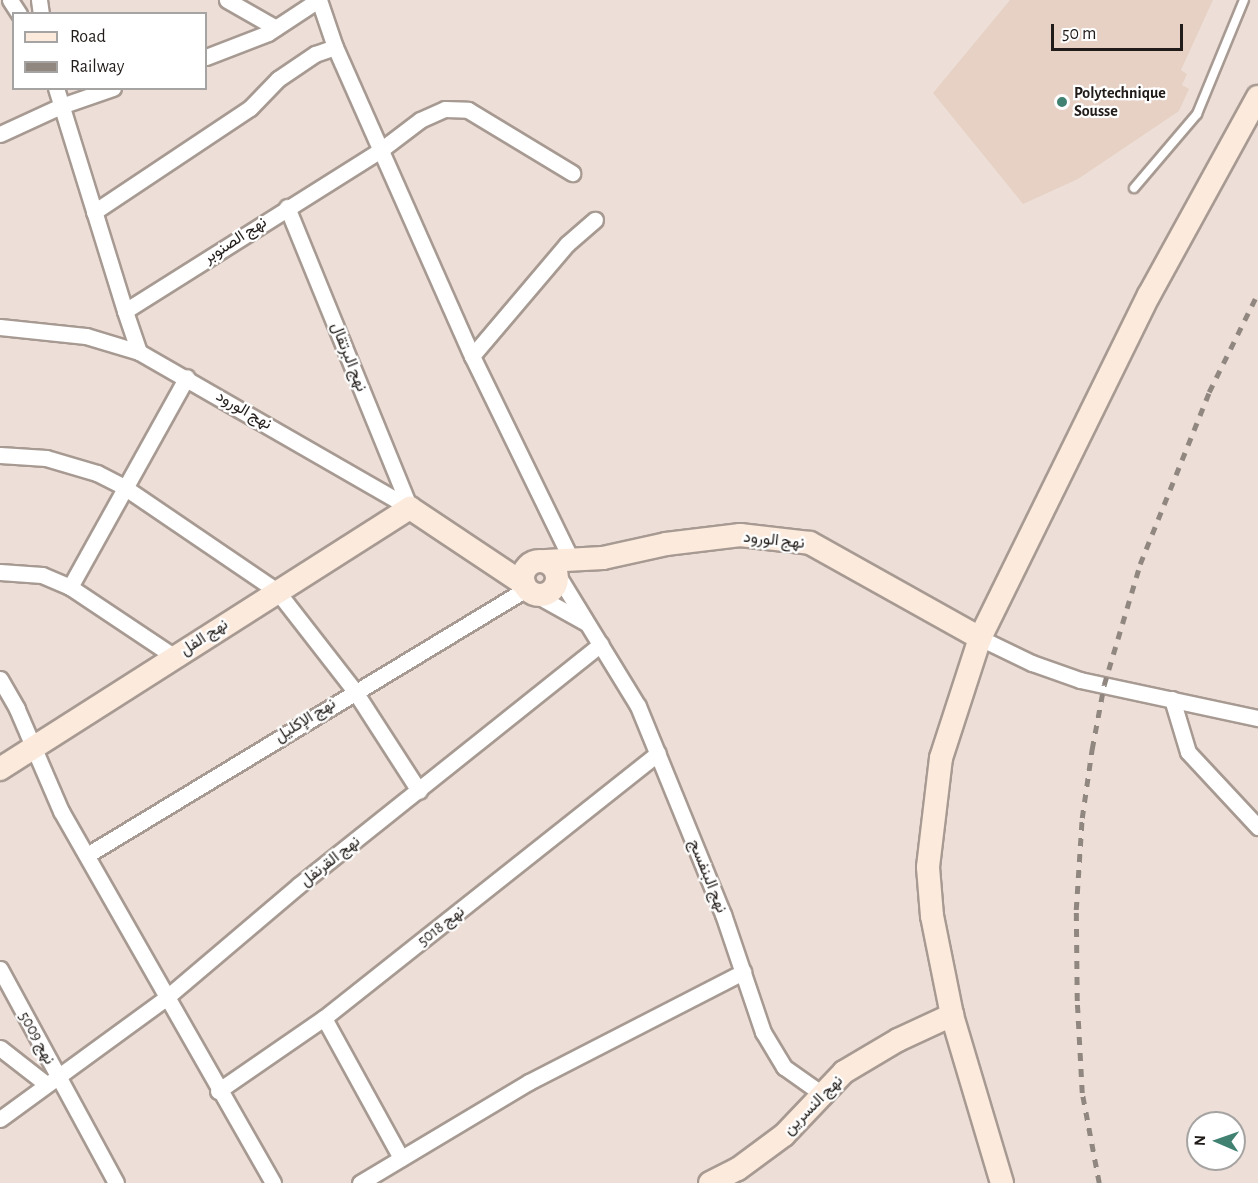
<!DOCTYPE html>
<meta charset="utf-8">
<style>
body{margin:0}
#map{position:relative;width:1258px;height:1183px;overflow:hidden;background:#eddfd7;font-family:"Alegreya Sans",Vazirmatn,sans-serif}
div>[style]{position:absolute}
.built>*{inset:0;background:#e6d1c4}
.roads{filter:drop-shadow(2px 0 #a79a92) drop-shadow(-2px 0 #a79a92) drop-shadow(0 2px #a79a92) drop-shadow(0 -2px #a79a92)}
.lane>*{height:8px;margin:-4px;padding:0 4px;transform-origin:4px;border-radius:4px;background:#fff}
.street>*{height:15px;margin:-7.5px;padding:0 7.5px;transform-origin:7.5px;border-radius:7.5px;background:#fff}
.secondary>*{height:22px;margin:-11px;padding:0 11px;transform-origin:11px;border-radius:11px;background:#fceadd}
.secondary>.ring{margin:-11px;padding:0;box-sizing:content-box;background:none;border:22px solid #fceadd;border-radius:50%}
.rail>*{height:4.5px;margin-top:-2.25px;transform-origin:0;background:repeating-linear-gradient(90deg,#918781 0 8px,transparent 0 16px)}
.dots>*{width:16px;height:16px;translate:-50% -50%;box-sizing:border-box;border:3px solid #fff;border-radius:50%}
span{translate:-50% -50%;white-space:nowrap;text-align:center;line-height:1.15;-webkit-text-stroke:4.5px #fff;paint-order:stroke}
.poi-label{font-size:16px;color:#211c19;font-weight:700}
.left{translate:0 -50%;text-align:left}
.street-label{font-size:16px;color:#211c19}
.legend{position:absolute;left:12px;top:12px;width:195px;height:78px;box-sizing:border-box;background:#fff;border:2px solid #a6a4a3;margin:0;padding:8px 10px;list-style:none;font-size:18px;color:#211c19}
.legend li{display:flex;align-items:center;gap:12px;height:30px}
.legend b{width:30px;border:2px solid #a6a4a3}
.north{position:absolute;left:1186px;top:1111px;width:60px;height:60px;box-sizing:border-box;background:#fff;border:2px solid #a6a4a3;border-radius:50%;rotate:272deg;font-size:16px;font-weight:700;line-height:24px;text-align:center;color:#211c19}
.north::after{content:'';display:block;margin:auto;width:21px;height:27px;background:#408172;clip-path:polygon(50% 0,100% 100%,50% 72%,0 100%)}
.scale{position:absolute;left:1051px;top:24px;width:132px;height:27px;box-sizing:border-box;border:3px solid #211c19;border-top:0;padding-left:8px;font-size:18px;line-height:21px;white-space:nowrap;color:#211c19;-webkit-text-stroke:4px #fff;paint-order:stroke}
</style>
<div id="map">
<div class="built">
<i style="clip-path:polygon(1010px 0,1213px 0,1181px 70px,1187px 74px,1182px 85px,1189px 89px,1179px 111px,1078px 179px,1023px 204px,933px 93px)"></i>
</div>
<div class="roads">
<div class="lane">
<i style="left:1134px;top:188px;width:97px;rotate:-49.6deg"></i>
<i style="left:1197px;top:114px;width:123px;rotate:-67.6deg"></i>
</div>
<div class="street">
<i style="left:10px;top:0;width:17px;rotate:57deg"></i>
<i style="left:39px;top:0;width:14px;rotate:82deg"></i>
<i style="left:227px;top:0;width:56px;rotate:29.7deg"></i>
<i style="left:319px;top:0;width:50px;rotate:71.2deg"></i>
<i style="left:206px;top:57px;width:66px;rotate:-21.2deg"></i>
<i style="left:268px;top:33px;width:60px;rotate:-33.4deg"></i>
<i style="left:56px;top:88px;width:233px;rotate:72.8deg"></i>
<i style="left:0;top:134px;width:67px;rotate:-24.7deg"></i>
<i style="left:61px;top:106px;width:55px;rotate:-19.1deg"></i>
<i style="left:287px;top:207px;width:325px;rotate:67.8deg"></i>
<i style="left:94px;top:212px;width:187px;rotate:-33.7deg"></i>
<i style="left:250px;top:108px;width:40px;rotate:-46deg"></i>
<i style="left:278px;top:79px;width:45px;rotate:-34deg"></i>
<i style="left:315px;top:54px;width:21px;rotate:-19deg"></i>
<i style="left:335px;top:47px;width:338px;rotate:66.1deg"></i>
<i style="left:472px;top:356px;width:228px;rotate:64deg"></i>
<i style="left:0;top:327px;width:86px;rotate:6deg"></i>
<i style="left:86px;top:336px;width:55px;rotate:16.8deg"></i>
<i style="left:139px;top:352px;width:313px;rotate:29.9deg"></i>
<i style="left:139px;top:352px;width:43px;rotate:-108.9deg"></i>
<i style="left:125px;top:311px;width:304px;rotate:-32.2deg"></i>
<i style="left:382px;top:149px;width:48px;rotate:-37.3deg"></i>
<i style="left:420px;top:120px;width:27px;rotate:-24deg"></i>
<i style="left:445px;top:109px;width:23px;rotate:2deg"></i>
<i style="left:468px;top:110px;width:122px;rotate:31.2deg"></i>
<i style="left:472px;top:356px;width:147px;rotate:-49.7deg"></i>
<i style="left:567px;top:244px;width:37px;rotate:-41deg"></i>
<i style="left:0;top:455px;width:46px;rotate:3.7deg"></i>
<i style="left:46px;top:458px;width:53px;rotate:16.4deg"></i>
<i style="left:97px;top:473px;width:30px;rotate:27deg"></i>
<i style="left:124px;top:487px;width:185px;rotate:34.2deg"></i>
<i style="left:277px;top:591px;width:125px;rotate:52.1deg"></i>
<i style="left:354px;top:690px;width:120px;rotate:57.2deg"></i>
<i style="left:0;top:572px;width:42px;rotate:4.1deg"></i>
<i style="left:42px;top:575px;width:30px;rotate:23deg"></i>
<i style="left:70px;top:587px;width:126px;rotate:33.7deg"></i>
<i style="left:557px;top:574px;width:155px;rotate:58.5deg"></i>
<i style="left:638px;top:706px;width:225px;rotate:67.8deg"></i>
<i style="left:723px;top:914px;width:125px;rotate:71.3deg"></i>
<i style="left:763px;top:1032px;width:41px;rotate:59deg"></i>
<i style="left:784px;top:1067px;width:50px;rotate:35.3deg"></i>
<i style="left:70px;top:587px;width:240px;rotate:-60.9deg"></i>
<i style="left:536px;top:595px;width:57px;rotate:29.2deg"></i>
<i style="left:980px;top:638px;width:58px;rotate:25.7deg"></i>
<i style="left:1032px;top:663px;width:51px;rotate:19.5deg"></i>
<i style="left:1080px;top:680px;width:182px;rotate:12.1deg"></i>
<i style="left:0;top:679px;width:34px;rotate:60deg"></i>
<i style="left:17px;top:709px;width:111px;rotate:66.7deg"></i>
<i style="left:61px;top:811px;width:428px;rotate:60.3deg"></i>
<i style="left:1172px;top:699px;width:55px;rotate:73.2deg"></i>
<i style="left:1188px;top:752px;width:103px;rotate:47deg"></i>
<i style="left:87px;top:855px;width:513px;rotate:-31.21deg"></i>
<i style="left:0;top:969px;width:243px;rotate:61.5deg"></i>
<i style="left:324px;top:1018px;width:160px;rotate:61.2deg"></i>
<i style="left:0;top:1048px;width:58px;rotate:38deg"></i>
<i style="left:218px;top:1091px;width:129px;rotate:-34.6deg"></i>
<i style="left:324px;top:1018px;width:426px;rotate:-38.4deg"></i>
<i style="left:0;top:1119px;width:207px;rotate:-36.1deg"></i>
<i style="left:167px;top:997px;width:173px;rotate:-40.3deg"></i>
<i style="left:299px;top:885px;width:386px;rotate:-38.6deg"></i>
<i style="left:360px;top:1183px;width:197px;rotate:-30.9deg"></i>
<i style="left:529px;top:1082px;width:241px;rotate:-27.2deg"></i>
</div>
<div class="secondary">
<i class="ring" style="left:523px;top:561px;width:12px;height:12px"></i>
<i style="left:546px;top:561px;width:57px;rotate:-3deg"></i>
<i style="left:603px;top:558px;width:65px;rotate:-12.5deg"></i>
<i style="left:666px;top:544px;width:75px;rotate:-6.9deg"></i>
<i style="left:740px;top:535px;width:70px;rotate:6.5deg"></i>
<i style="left:810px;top:543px;width:195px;rotate:29.2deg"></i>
<i style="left:0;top:769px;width:486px;rotate:-32.5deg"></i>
<i style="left:410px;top:508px;width:137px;rotate:33.7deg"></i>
<i style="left:710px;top:1183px;width:31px;rotate:-27deg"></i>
<i style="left:738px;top:1169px;width:57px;rotate:-36.5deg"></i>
<i style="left:784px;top:1135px;width:87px;rotate:-46.4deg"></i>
<i style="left:844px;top:1072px;width:63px;rotate:-30.7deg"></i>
<i style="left:898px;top:1040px;width:60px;rotate:-24.8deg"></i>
<i style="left:1002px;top:1183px;width:175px;rotate:-106.6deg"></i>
<i style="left:952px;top:1015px;width:101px;rotate:-101.4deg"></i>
<i style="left:932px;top:916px;width:49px;rotate:-94.7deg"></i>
<i style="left:928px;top:867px;width:110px;rotate:-83.2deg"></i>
<i style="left:941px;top:758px;width:126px;rotate:-72deg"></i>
<i style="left:980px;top:638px;width:382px;rotate:-63.8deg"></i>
<i style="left:1149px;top:295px;width:226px;rotate:-61.2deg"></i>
</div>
</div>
<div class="rail">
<i style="left:1099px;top:1183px;width:92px;rotate:-100.7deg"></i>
<i style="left:1082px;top:1093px;width:92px;rotate:-93.1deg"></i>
<i style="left:1077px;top:1001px;width:91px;rotate:-90.6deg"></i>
<i style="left:1076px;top:910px;width:92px;rotate:-86.3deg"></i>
<i style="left:1082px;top:818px;width:70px;rotate:-81.8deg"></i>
<i style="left:1092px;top:749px;width:65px;rotate:-79.4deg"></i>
<i style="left:1104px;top:685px;width:126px;rotate:-73.4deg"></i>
<i style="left:1140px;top:564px;width:185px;rotate:-68.1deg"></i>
<i style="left:1209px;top:392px;width:110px;rotate:-63.7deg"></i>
</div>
<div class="dots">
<i style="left:1062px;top:102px;background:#408172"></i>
</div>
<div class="poi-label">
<span class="left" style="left:1074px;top:102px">Polytechnique<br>Sousse</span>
</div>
<div class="street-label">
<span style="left:235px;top:240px;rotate:-33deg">نهج الصنوبر</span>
<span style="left:349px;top:357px;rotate:68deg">نهج البرتقال</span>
<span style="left:244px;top:410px;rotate:30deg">نهج الورود</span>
<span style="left:774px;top:540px;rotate:6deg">نهج الورود</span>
<span style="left:204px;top:637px;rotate:-33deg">نهج الفل</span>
<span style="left:305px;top:720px;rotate:-32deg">نهج الإكليل</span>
<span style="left:330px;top:861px;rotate:-38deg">نهج القرنفل</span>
<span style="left:708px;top:876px;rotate:68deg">نهج البنفسج</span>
<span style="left:441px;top:926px;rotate:-38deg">نهج 5018</span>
<span style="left:37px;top:1038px;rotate:61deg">نهج 5009</span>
<span style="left:813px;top:1105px;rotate:-45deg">نهج النسرين</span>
</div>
<ul class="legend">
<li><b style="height:8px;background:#fceadd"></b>Road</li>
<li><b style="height:8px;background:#918781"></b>Railway</li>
</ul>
<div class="north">N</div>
<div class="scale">50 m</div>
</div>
